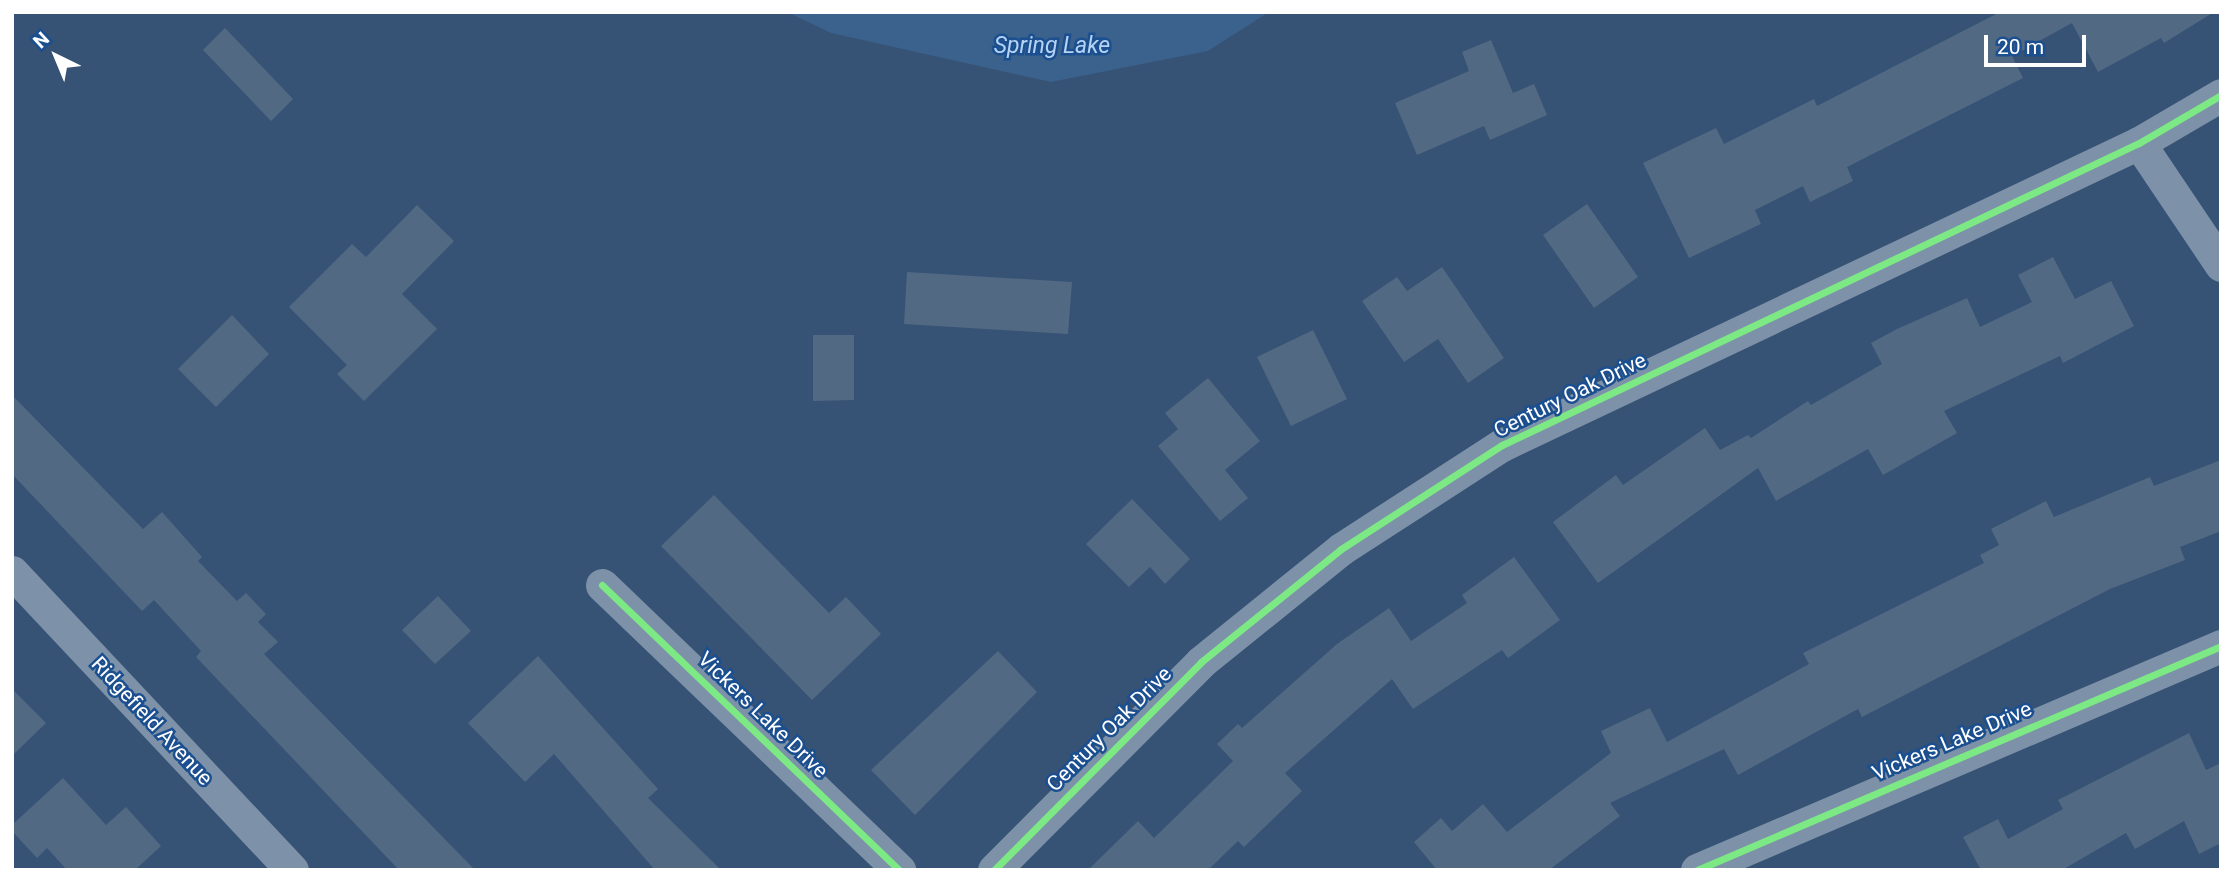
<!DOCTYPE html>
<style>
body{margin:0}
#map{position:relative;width:2233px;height:882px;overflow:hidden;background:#365274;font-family:Roboto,sans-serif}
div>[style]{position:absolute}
.water>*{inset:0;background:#3b618d}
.building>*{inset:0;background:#526984}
.street>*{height:33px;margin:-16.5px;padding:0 16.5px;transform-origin:16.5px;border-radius:16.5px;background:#7d92a8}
.cycleway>*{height:7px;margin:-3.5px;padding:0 3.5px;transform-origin:3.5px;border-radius:3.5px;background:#7ce984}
span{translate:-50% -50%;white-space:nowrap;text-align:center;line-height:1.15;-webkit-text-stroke:5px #1b4f8f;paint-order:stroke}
.street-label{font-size:21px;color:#fff}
.water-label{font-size:23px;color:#b5d3f5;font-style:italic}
.frame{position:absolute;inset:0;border:14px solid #fff;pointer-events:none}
.north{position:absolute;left:21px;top:21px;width:70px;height:70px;-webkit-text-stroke:5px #1b4f8f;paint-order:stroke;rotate:317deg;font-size:19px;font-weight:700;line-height:28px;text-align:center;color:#fff}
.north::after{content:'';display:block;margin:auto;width:24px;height:32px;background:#fff;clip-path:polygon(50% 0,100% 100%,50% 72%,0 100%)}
.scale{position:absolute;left:1984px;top:35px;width:102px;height:32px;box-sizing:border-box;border:4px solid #fff;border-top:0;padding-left:9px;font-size:21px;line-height:24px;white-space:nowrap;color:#fff;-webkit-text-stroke:5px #1b4f8f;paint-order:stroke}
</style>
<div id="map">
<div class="water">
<i style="clip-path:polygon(787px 12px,1269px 12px,1208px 51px,1051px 82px,831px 33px)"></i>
</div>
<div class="building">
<i style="clip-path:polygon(2000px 12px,2214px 12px,2164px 43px,2161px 38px,2098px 72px,2072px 23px,2012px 56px,2023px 78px,1847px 167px,1853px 181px,1810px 202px,1803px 186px,1755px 210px,1761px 224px,1689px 258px,1643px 163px,1716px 128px,1724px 144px,1814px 99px,1817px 106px)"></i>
<i style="clip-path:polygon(225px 28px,293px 99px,271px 121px,203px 50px)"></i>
<i style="clip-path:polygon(1491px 40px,1513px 93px,1534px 84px,1547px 115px,1490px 140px,1484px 126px,1417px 155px,1395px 103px,1469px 71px,1462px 52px)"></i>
<i style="clip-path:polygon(1587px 204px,1638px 277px,1594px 308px,1543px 235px)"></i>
<i style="clip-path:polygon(417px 205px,454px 241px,402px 294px,437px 329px,364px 401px,337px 374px,347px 365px,289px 307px,352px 244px,366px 257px)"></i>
<i style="clip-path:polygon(2053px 257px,2075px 299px,2111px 281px,2134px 326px,2063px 363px,2060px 356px,1944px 411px,1957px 433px,1883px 475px,1868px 449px,1776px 501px,1758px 468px,1598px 583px,1553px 522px,1616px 475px,1623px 485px,1705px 428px,1720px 450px,1748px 435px,1751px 438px,1808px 401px,1811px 405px,1882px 364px,1871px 343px,1897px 329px,1967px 298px,1980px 327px,2032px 302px,2018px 275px)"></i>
<i style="clip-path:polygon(1442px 267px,1504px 358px,1468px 383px,1438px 339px,1404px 362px,1362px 301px,1397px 277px,1407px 291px)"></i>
<i style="clip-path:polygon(907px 272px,1072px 282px,1068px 334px,904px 324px)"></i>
<i style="clip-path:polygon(232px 315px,269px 354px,216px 407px,178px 369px)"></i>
<i style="clip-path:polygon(1313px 330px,1347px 399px,1291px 426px,1257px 357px)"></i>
<i style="clip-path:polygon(813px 335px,854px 335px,854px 400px,813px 401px)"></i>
<i style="clip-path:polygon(1208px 378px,1260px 441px,1225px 470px,1248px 498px,1220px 521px,1158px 446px,1178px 429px,1165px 413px)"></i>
<i style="clip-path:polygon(12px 395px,143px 529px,162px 512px,202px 557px,198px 561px,237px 601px,246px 593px,266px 614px,258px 622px,278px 642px,264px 654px,475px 870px,399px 870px,196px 657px,201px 651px,154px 600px,142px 611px,12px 474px)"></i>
<i style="clip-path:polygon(2221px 460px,2221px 531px,2180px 547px,2185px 560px,2110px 589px,1862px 717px,1858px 709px,1738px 775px,1724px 749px,1610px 803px,1620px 816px,1549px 870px,1437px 870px,1414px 842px,1441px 818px,1452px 831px,1483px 804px,1507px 832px,1611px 753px,1601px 731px,1650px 708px,1667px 742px,1809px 664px,1803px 653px,1984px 563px,1980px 555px,1999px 545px,1991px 529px,2046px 501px,2054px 517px,2150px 477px,2154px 486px)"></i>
<i style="clip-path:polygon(714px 495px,829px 613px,846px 597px,881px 634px,812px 700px,661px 546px)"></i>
<i style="clip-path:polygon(1132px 499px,1190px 559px,1165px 584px,1150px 567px,1129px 587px,1086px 544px)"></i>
<i style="clip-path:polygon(1514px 557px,1560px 620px,1508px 658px,1502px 650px,1413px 709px,1392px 679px,1285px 773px,1302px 791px,1244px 847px,1238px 841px,1208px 870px,1088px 870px,1138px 821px,1154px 838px,1233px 761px,1217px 744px,1238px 724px,1242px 728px,1337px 644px,1389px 608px,1411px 641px,1467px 603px,1462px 595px)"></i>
<i style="clip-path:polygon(438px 596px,471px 631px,435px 664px,402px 630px)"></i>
<i style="clip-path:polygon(998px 651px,1037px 692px,915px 815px,871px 770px)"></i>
<i style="clip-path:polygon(538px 656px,658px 789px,648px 798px,721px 870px,655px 870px,554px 754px,525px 782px,468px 723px)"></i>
<i style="clip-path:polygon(12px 689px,46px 723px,12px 756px)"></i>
<i style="clip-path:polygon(2189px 733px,2206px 770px,2221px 763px,2221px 843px,2199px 854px,2184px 821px,2135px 849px,2126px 833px,2062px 870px,1981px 870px,1963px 837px,1998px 819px,2008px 839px,2063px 809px,2058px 800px)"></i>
<i style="clip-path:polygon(63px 778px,106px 825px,126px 807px,161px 846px,135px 870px,67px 870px,47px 848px,37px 858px,12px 831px,12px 825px)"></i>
</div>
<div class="street">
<i style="left:2139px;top:143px;width:147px;rotate:56.1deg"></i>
<i style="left:12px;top:572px;width:409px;rotate:46.8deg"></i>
<i style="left:602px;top:585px;width:412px;rotate:43.8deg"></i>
<i style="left:994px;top:870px;width:293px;rotate:-45.1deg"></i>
<i style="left:1201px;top:662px;width:180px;rotate:-38.9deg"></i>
<i style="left:1341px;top:549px;width:192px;rotate:-32.9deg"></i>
<i style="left:1502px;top:445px;width:705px;rotate:-25.37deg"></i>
<i style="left:2139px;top:143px;width:95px;rotate:-30.3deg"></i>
<i style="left:1697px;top:870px;width:570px;rotate:-23.15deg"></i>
</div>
<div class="cycleway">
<i style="left:602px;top:585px;width:412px;rotate:43.8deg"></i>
<i style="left:994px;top:870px;width:293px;rotate:-45.1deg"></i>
<i style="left:1201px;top:662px;width:180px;rotate:-38.9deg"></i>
<i style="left:1341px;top:549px;width:192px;rotate:-32.9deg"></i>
<i style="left:1502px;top:445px;width:705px;rotate:-25.37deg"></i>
<i style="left:2139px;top:143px;width:95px;rotate:-30.3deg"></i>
<i style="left:1697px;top:870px;width:570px;rotate:-23.15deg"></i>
</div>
<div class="street-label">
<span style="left:1570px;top:395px;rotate:-26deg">Century Oak Drive</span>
<span style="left:763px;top:715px;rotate:44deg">Vickers Lake Drive</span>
<span style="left:152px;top:721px;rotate:47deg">Ridgefield Avenue</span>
<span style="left:1109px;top:729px;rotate:-45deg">Century Oak Drive</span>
<span style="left:1952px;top:741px;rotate:-23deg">Vickers Lake Drive</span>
</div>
<div class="water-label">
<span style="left:1052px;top:46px">Spring Lake</span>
</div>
<div class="frame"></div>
<div class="north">N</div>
<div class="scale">20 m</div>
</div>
